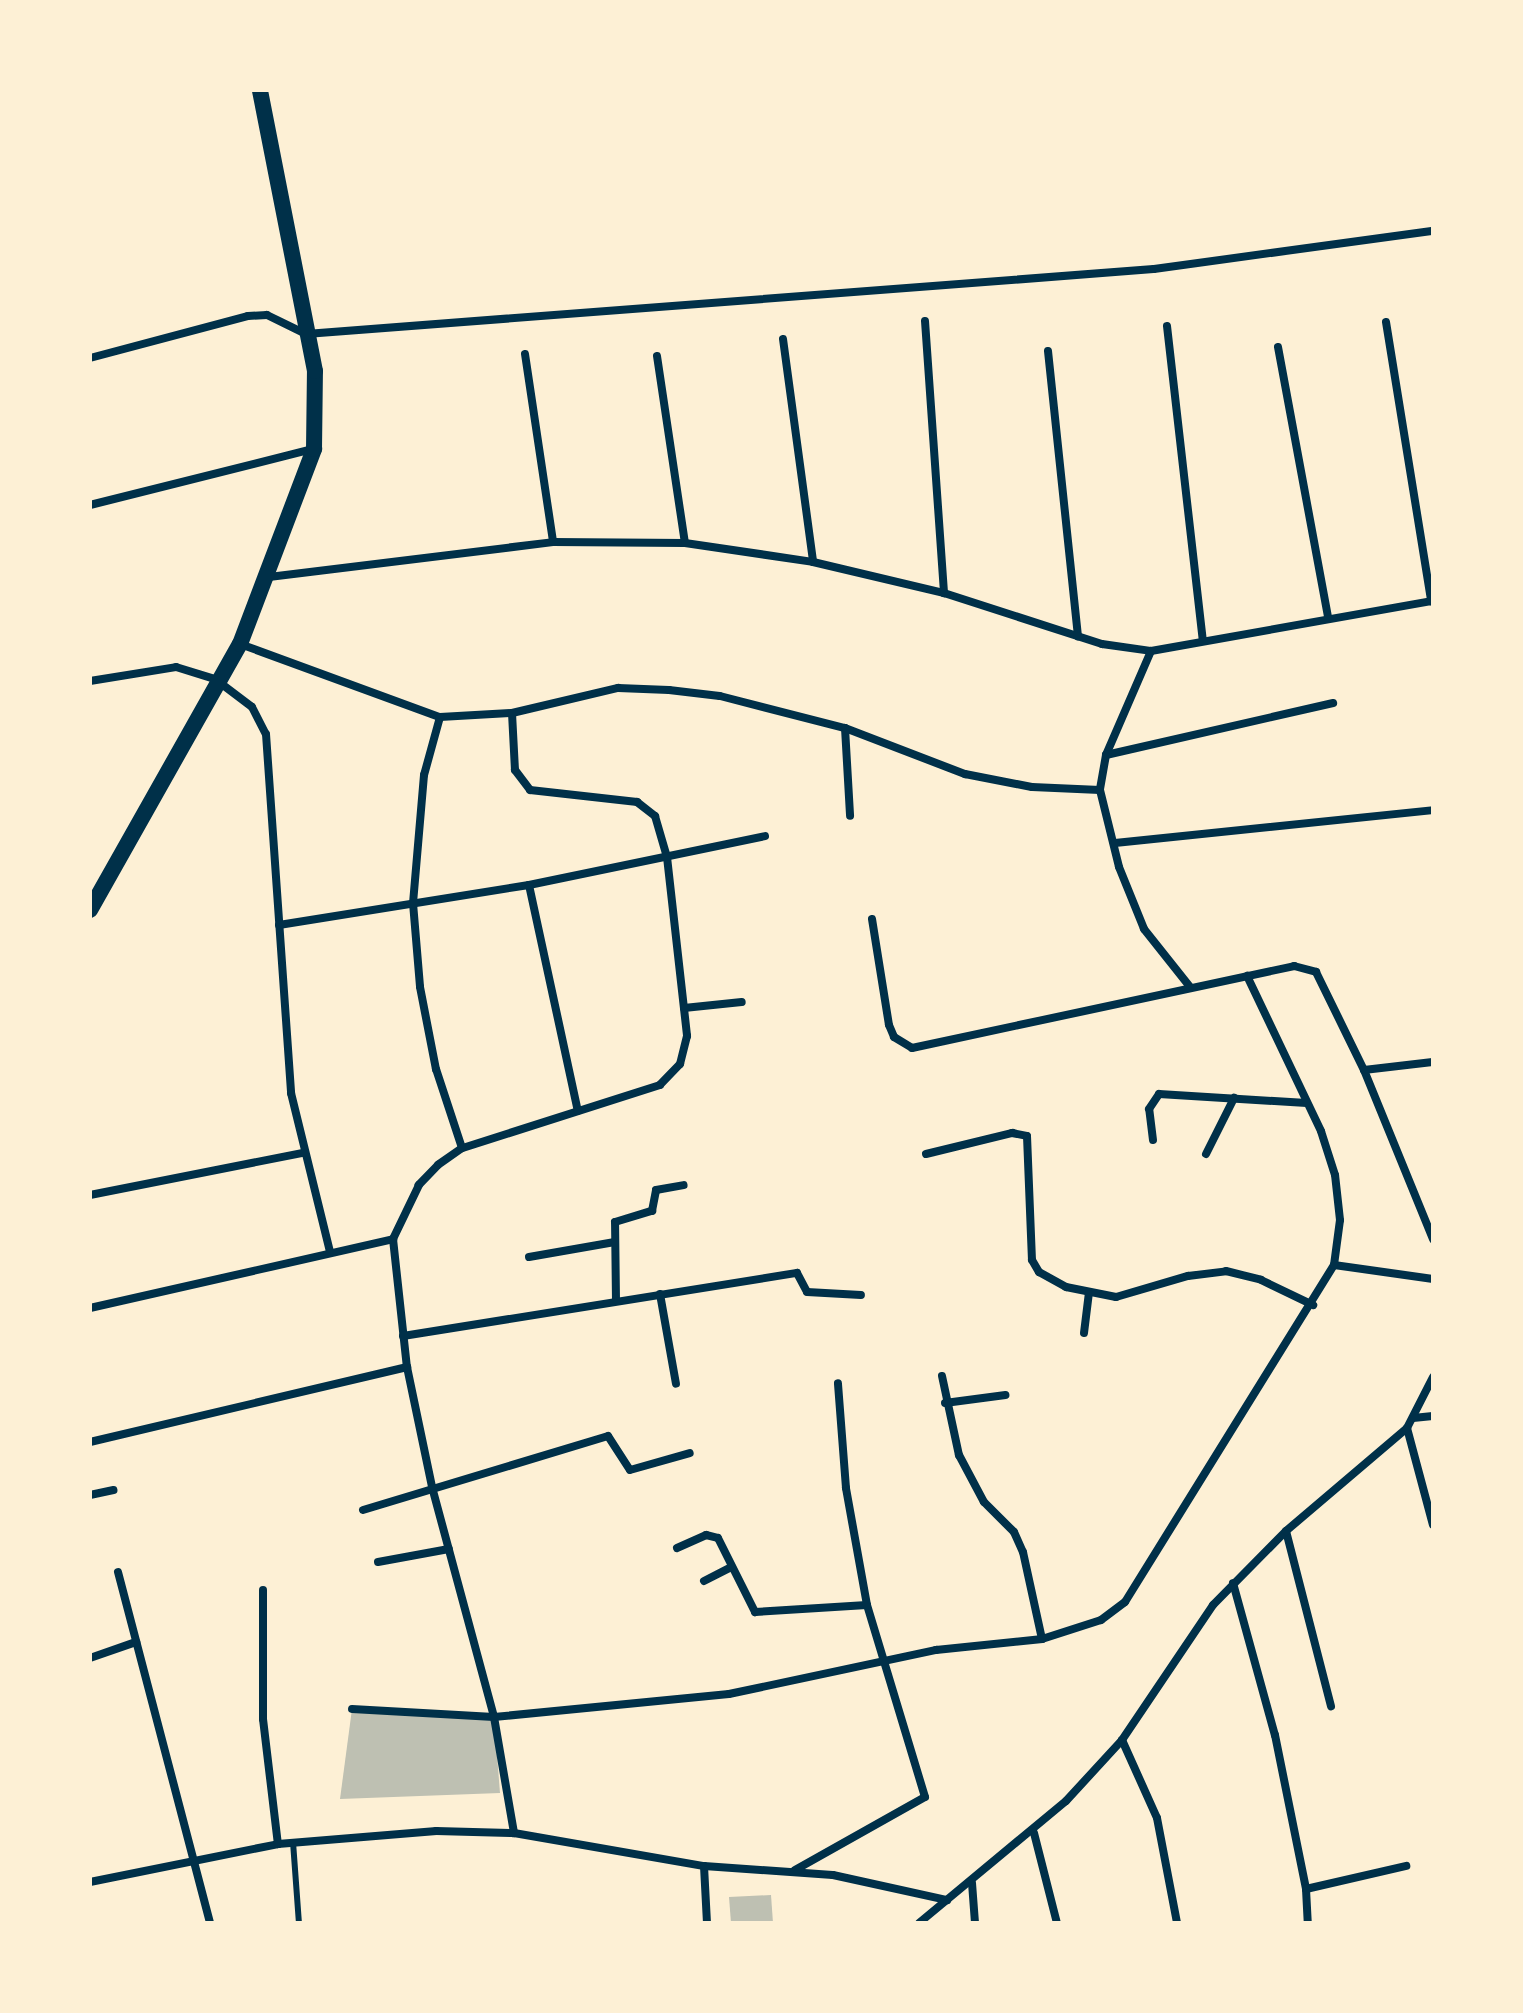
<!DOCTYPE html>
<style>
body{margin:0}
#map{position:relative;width:1523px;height:2013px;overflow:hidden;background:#fdf0d5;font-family:"PT Sans",sans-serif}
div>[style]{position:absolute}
.building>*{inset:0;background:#bec0b2}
.service>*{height:6px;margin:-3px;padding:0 3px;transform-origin:3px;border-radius:3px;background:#003049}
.minor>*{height:8px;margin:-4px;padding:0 4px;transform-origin:4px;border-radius:4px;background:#003049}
.secondary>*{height:16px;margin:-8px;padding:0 8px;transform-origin:8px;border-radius:8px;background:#003049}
span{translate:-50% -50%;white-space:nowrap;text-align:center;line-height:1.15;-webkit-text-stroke:7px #fdf0d5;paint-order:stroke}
.frame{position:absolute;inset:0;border:92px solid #fdf0d5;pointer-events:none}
</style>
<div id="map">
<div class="building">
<i style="clip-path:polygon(352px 1709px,494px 1717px,500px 1793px,340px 1799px)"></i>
<i style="clip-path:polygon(771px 1895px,773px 1923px,731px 1923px,729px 1897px)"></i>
</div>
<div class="service">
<i style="left:293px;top:1842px;width:81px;rotate:85.8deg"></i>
</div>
<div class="minor">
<i style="left:925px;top:321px;width:273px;rotate:86deg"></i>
<i style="left:1386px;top:322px;width:283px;rotate:80.8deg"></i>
<i style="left:1167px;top:326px;width:316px;rotate:83.5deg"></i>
<i style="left:783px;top:339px;width:225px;rotate:82.3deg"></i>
<i style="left:1278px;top:347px;width:276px;rotate:79.5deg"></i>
<i style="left:1048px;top:351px;width:287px;rotate:84deg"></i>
<i style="left:525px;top:354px;width:190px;rotate:81.5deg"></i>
<i style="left:657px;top:356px;width:189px;rotate:81.5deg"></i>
<i style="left:90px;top:358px;width:163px;rotate:-14.9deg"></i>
<i style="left:248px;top:316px;width:19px;rotate:-3deg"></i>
<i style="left:267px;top:315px;width:43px;rotate:26deg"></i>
<i style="left:306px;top:334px;width:850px;rotate:-4.38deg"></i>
<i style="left:1154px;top:269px;width:282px;rotate:-7.8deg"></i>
<i style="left:90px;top:505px;width:230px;rotate:-14.1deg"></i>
<i style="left:269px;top:577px;width:286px;rotate:-7deg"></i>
<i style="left:553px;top:542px;width:132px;rotate:0.4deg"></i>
<i style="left:685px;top:543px;width:129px;rotate:8.4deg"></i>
<i style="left:813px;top:562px;width:135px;rotate:13.3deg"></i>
<i style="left:944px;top:593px;width:166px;rotate:17.9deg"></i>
<i style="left:1102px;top:644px;width:49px;rotate:8.1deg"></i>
<i style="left:1151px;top:651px;width:286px;rotate:-10.1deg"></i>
<i style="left:240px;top:644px;width:213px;rotate:20.1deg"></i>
<i style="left:440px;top:717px;width:72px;rotate:-3.2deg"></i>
<i style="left:512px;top:713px;width:109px;rotate:-13.3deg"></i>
<i style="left:618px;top:688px;width:51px;rotate:2.2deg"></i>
<i style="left:669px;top:690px;width:51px;rotate:6.7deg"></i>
<i style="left:720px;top:696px;width:129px;rotate:14.4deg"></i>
<i style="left:845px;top:728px;width:129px;rotate:21deg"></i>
<i style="left:965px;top:774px;width:68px;rotate:11deg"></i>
<i style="left:1032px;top:787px;width:68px;rotate:2.5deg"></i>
<i style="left:1151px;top:651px;width:113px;rotate:113.4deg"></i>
<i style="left:1106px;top:755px;width:36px;rotate:100deg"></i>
<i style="left:1100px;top:790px;width:79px;rotate:76.1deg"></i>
<i style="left:1119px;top:867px;width:67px;rotate:68deg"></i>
<i style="left:1144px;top:929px;width:75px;rotate:51.5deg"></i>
<i style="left:90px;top:681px;width:87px;rotate:-9.2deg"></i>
<i style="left:176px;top:667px;width:41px;rotate:17.1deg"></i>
<i style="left:215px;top:679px;width:46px;rotate:37.1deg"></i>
<i style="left:252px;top:707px;width:30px;rotate:63deg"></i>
<i style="left:266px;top:734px;width:360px;rotate:86deg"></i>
<i style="left:291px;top:1093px;width:164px;rotate:76.2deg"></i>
<i style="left:512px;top:713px;width:57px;rotate:87deg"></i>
<i style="left:515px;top:770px;width:25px;rotate:53deg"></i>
<i style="left:530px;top:790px;width:108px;rotate:6.4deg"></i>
<i style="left:637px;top:802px;width:23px;rotate:38deg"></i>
<i style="left:655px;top:816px;width:43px;rotate:73.7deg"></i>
<i style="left:667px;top:857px;width:180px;rotate:83.6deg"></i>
<i style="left:687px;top:1036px;width:29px;rotate:104deg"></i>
<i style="left:680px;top:1064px;width:29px;rotate:134deg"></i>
<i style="left:660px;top:1085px;width:208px;rotate:162.3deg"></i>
<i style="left:462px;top:1148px;width:29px;rotate:145deg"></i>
<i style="left:438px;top:1165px;width:28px;rotate:134deg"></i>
<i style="left:419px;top:1185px;width:60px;rotate:115.7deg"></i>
<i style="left:393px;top:1239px;width:129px;rotate:83.8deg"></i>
<i style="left:407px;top:1367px;width:123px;rotate:78.2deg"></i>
<i style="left:432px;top:1487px;width:238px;rotate:74.9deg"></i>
<i style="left:494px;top:1717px;width:118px;rotate:80.2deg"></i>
<i style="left:440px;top:717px;width:60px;rotate:105.4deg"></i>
<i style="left:424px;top:775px;width:128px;rotate:94.9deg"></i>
<i style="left:413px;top:903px;width:84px;rotate:85.2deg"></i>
<i style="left:420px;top:987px;width:84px;rotate:79deg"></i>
<i style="left:436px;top:1069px;width:83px;rotate:71.8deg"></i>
<i style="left:845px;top:728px;width:88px;rotate:86.7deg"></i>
<i style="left:1106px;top:755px;width:233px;rotate:-12.9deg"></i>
<i style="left:1115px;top:843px;width:320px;rotate:-5.9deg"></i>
<i style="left:529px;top:885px;width:231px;rotate:77.8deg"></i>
<i style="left:872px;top:919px;width:107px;rotate:80.9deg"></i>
<i style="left:889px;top:1025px;width:13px;rotate:67deg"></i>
<i style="left:894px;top:1037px;width:21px;rotate:31deg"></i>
<i style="left:912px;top:1048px;width:391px;rotate:-12.1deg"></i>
<i style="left:1294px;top:966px;width:23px;rotate:15deg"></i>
<i style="left:1316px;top:972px;width:109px;rotate:63.9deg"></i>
<i style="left:1364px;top:1070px;width:183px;rotate:67.8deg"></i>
<i style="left:279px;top:925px;width:253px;rotate:-9.1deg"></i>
<i style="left:529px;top:885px;width:241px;rotate:-11.7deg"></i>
<i style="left:684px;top:1008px;width:58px;rotate:-5.9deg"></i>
<i style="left:1364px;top:1070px;width:69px;rotate:-6.6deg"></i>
<i style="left:1153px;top:1140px;width:31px;rotate:-97deg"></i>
<i style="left:1149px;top:1109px;width:18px;rotate:-56deg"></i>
<i style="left:1159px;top:1094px;width:148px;rotate:3.5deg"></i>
<i style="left:926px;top:1154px;width:89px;rotate:-13.7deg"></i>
<i style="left:1012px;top:1133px;width:15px;rotate:11deg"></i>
<i style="left:1027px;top:1136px;width:124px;rotate:87.7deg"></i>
<i style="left:1032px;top:1260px;width:14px;rotate:60deg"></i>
<i style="left:1039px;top:1272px;width:31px;rotate:29deg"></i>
<i style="left:1066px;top:1287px;width:51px;rotate:11.3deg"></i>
<i style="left:1116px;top:1297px;width:75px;rotate:-16.3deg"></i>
<i style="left:1188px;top:1276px;width:38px;rotate:-7deg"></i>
<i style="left:1226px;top:1271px;width:36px;rotate:14deg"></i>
<i style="left:1261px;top:1280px;width:58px;rotate:25.7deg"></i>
<i style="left:1206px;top:1154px;width:63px;rotate:-63.4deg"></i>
<i style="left:90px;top:1195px;width:217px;rotate:-11.2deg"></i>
<i style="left:529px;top:1257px;width:87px;rotate:-9.9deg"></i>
<i style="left:1334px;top:1265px;width:100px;rotate:8deg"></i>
<i style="left:660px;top:1294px;width:91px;rotate:79.9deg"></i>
<i style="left:616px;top:1301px;width:79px;rotate:-90.7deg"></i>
<i style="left:615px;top:1222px;width:39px;rotate:-17deg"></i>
<i style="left:652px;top:1211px;width:21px;rotate:-79deg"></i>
<i style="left:656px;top:1190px;width:28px;rotate:-10deg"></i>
<i style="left:90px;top:1308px;width:311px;rotate:-12.8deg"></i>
<i style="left:1084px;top:1333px;width:39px;rotate:-83deg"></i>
<i style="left:403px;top:1336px;width:399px;rotate:-9.1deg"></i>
<i style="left:797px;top:1273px;width:21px;rotate:62deg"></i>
<i style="left:807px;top:1292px;width:54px;rotate:3.2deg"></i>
<i style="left:942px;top:1376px;width:81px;rotate:77.9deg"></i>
<i style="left:959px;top:1455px;width:53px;rotate:62deg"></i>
<i style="left:984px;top:1502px;width:42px;rotate:45deg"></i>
<i style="left:1014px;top:1532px;width:22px;rotate:66deg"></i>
<i style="left:1023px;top:1552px;width:89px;rotate:77.7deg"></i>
<i style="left:945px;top:1403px;width:61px;rotate:-7.6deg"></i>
<i style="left:1413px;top:1418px;width:20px;rotate:-6deg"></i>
<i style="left:1407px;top:1428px;width:100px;rotate:75deg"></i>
<i style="left:90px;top:1442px;width:326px;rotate:-13.3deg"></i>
<i style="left:90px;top:1495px;width:24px;rotate:-12deg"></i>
<i style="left:363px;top:1510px;width:256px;rotate:-16.8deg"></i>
<i style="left:608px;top:1436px;width:40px;rotate:57.1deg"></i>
<i style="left:630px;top:1470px;width:62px;rotate:-15.8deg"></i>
<i style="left:1286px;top:1531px;width:181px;rotate:75.6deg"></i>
<i style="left:677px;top:1548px;width:32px;rotate:-24deg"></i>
<i style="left:706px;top:1535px;width:12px;rotate:14deg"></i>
<i style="left:718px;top:1538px;width:83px;rotate:63.4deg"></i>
<i style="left:755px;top:1612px;width:112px;rotate:-3.6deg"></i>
<i style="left:378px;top:1562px;width:72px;rotate:-10.4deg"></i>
<i style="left:118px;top:1572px;width:363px;rotate:75.3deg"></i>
<i style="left:704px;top:1581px;width:31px;rotate:-27deg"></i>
<i style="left:1233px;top:1583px;width:158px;rotate:74.6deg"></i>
<i style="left:1275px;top:1735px;width:157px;rotate:78.6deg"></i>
<i style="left:1306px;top:1889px;width:34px;rotate:87deg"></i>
<i style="left:263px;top:1590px;width:129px;rotate:90deg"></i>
<i style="left:263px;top:1719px;width:126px;rotate:83.2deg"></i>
<i style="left:90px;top:1658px;width:49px;rotate:-19.2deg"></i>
<i style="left:352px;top:1709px;width:142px;rotate:3.2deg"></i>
<i style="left:494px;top:1717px;width:236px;rotate:-5.6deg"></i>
<i style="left:729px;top:1694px;width:212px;rotate:-12deg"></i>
<i style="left:936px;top:1650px;width:107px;rotate:-5.9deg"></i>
<i style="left:1042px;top:1639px;width:62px;rotate:-17.9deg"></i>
<i style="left:1101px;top:1620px;width:30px;rotate:-37deg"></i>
<i style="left:1125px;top:1602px;width:397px;rotate:-58.2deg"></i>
<i style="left:1334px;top:1265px;width:45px;rotate:-82.4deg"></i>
<i style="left:1340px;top:1220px;width:45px;rotate:-96.3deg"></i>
<i style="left:1335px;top:1175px;width:46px;rotate:-107.7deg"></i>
<i style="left:1321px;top:1131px;width:172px;rotate:-115.5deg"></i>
<i style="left:1122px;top:1740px;width:85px;rotate:65.8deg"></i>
<i style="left:1157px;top:1818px;width:107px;rotate:79.2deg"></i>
<i style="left:1034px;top:1833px;width:93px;rotate:75.7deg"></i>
<i style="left:704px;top:1866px;width:57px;rotate:87deg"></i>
<i style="left:795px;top:1870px;width:149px;rotate:-29.3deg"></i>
<i style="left:925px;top:1797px;width:201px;rotate:-106.8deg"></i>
<i style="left:867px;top:1605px;width:119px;rotate:-100.2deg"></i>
<i style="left:846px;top:1488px;width:105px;rotate:-94.4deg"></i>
<i style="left:90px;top:1882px;width:192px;rotate:-11.4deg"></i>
<i style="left:278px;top:1844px;width:159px;rotate:-4.7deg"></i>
<i style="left:436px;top:1831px;width:78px;rotate:1.5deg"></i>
<i style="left:514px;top:1833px;width:193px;rotate:9.9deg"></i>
<i style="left:704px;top:1866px;width:129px;rotate:4deg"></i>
<i style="left:833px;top:1875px;width:117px;rotate:12.4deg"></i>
<i style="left:972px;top:1883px;width:40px;rotate:85.7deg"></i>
<i style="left:1306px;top:1889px;width:103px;rotate:-13deg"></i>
<i style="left:919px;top:1923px;width:191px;rotate:-39.7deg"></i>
<i style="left:1066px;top:1801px;width:83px;rotate:-47.4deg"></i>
<i style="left:1122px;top:1740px;width:163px;rotate:-56deg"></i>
<i style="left:1213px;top:1605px;width:104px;rotate:-45.4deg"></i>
<i style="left:1286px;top:1531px;width:159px;rotate:-40.4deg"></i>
<i style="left:1407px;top:1428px;width:57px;rotate:-63deg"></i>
</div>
<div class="secondary">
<i style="left:90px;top:910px;width:305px;rotate:-60.6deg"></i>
<i style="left:240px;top:644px;width:209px;rotate:-69.2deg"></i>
<i style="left:314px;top:449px;width:78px;rotate:-89.3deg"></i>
<i style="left:315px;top:371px;width:286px;rotate:-101.1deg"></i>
</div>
<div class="frame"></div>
</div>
